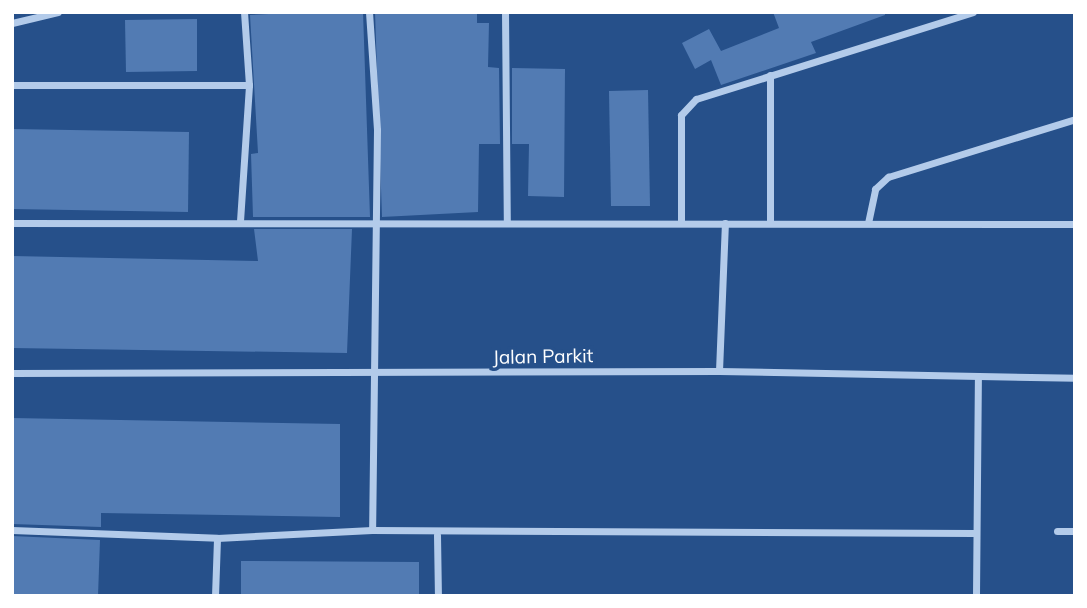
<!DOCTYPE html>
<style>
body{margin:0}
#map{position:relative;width:1087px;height:608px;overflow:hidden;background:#26508a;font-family:Mulish,sans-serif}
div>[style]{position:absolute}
.building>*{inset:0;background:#527bb3}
.minor>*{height:7px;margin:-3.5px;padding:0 3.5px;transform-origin:3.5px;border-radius:3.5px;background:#b3cbea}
span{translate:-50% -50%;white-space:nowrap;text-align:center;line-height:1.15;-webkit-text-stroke:7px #26508a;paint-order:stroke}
.street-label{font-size:19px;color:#fff}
.frame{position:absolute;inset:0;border:14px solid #fff;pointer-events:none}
</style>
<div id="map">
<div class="building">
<i style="clip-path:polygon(307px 12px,363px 12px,370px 217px,253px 217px,251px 154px,258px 153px,250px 15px)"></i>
<i style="clip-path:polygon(375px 12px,477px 12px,477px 23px,489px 23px,488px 67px,499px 68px,500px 144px,479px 144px,478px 212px,382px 217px)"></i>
<i style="clip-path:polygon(773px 12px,885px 12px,885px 15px,811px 42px,816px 53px,721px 85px,711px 60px,695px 69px,682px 43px,709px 29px,721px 51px,779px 28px)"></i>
<i style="clip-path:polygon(197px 19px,197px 71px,126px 72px,125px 20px)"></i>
<i style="clip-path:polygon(512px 68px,565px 69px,564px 197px,528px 196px,529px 144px,512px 144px)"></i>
<i style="clip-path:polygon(648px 90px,650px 206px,611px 206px,609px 91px)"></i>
<i style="clip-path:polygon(12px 129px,189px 132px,188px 212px,12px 209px)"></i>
<i style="clip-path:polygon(254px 229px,352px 229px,347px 353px,12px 348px,12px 256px,258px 261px)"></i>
<i style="clip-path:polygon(12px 418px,340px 424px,340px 517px,101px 513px,101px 527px,12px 524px)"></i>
<i style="clip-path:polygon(12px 536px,100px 540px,98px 596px,12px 596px)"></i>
<i style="clip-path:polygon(241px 561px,419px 562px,419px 596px,241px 596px)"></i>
</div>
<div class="minor">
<i style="left:369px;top:12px;width:118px;rotate:86.1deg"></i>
<i style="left:377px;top:130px;width:400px;rotate:90.7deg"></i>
<i style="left:505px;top:12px;width:209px;rotate:89.5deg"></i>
<i style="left:12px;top:23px;width:47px;rotate:-13.4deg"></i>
<i style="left:770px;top:75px;width:148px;rotate:90deg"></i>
<i style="left:12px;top:85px;width:237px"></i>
<i style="left:681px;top:220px;width:105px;rotate:-90deg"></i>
<i style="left:681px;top:115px;width:22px;rotate:-47deg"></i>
<i style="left:696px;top:99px;width:290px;rotate:-17.4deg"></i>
<i style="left:240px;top:221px;width:136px;rotate:-86.2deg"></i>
<i style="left:249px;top:85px;width:73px;rotate:-93.9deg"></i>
<i style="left:12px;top:223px;width:1063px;rotate:0.05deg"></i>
<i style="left:868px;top:223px;width:35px;rotate:-78deg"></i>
<i style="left:875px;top:189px;width:18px;rotate:-43deg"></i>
<i style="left:888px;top:177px;width:196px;rotate:-17.2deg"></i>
<i style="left:719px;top:371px;width:148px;rotate:-87.7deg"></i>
<i style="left:12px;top:373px;width:707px;rotate:-0.16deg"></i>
<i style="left:719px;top:371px;width:356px;rotate:1.1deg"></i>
<i style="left:12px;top:530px;width:205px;rotate:2.2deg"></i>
<i style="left:217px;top:538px;width:155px;rotate:-3deg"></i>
<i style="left:372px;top:530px;width:602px;rotate:0.29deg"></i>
<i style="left:1057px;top:531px;width:18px"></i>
<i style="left:437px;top:535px;width:61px;rotate:89.1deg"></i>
<i style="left:215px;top:596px;width:58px;rotate:-88deg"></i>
<i style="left:976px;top:596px;width:218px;rotate:-89.5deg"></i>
</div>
<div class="street-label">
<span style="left:543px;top:357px;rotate:-1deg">Jalan Parkit</span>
</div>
<div class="frame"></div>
</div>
